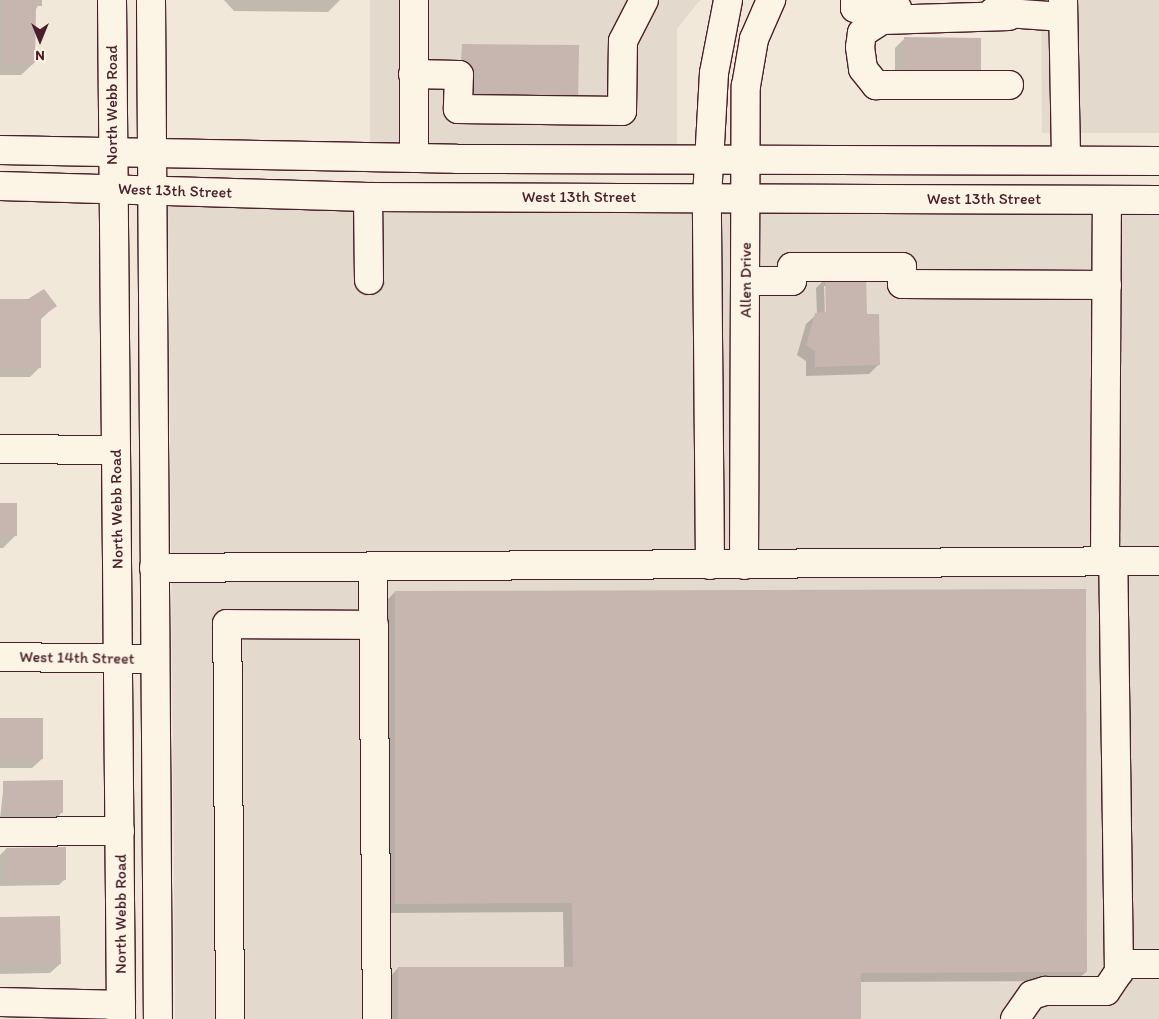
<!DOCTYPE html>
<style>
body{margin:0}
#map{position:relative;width:1159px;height:1019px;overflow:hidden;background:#f1e8da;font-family:Itim,sans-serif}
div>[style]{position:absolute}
.built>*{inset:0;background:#e4d9cd}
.shadow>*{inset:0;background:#0003}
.building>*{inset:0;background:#c7b6af}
.roads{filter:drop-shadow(1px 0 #4a1f2b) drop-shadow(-1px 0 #4a1f2b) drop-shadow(0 1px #4a1f2b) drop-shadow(0 -1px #4a1f2b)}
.minor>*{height:28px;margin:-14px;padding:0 14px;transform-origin:14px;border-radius:14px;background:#fcf5e5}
.major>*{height:28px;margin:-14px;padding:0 14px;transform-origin:14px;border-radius:14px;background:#fcf5e5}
span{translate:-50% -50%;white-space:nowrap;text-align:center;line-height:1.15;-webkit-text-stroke:4px #fcf5e5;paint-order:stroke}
.street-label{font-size:16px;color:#4a1f2b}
.north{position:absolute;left:15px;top:15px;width:50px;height:50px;-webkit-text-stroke:4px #fcf5e5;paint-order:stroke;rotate:180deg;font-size:14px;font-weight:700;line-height:20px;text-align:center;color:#4a1f2b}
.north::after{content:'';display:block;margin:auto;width:18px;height:22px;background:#4a1f2b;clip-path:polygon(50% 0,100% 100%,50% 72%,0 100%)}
</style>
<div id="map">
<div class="built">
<i style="clip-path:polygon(370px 0,700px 0,677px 29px,677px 150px,370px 150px)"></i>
<i style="clip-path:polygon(1041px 0,1159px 0,1159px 133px,1042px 133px)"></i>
<i style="clip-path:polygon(168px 204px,1159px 207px,1159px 1019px,175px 1019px)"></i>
</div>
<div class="shadow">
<i style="clip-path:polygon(0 0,41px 0,35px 11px,34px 63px,21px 75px,0 75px)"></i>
<i style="clip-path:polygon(224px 0,340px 0,328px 12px,234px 11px)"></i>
<i style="clip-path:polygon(904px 39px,980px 40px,895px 90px,895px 48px)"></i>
<i style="clip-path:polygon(462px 45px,578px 46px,459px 106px)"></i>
<i style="clip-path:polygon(evenodd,826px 278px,866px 315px,879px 364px,869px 374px,806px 376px,806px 361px,797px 355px,806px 324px,817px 314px,816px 288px,826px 278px,824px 286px,827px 286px,828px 319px,825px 319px,824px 286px)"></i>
<i style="clip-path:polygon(0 300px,55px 306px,40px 320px,40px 367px,30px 377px,0 377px)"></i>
<i style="clip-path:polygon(0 504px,15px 536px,3px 548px,0 548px)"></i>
<i style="clip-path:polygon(395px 592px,1086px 972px,1076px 981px,860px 982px,860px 1019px,389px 1019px,389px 978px,398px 968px,564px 968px,563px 912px,386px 913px,385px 602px)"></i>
<i style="clip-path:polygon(0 719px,42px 759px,32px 768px,0 768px)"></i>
<i style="clip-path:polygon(4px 782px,62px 812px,56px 819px,0 819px)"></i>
<i style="clip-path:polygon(6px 849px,65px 879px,59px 885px,0 886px,0 855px)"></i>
<i style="clip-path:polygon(0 918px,60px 964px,50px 973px,0 974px)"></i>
</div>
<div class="building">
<i style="clip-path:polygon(3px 0,42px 0,42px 6px,36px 6px,35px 63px,2px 63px)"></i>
<i style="clip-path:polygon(904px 37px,981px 38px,981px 80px,904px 81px)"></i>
<i style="clip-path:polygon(462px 44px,579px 45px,578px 104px,462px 103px)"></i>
<i style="clip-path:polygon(866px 276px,867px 314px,879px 314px,880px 365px,815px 367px,815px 351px,806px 345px,815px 313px,826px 312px,825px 277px)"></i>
<i style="clip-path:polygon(44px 289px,57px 306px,41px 317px,41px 368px,0 368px,0 299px,28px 299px)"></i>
<i style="clip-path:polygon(0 503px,17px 503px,17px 536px,0 536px)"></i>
<i style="clip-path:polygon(1086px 589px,1087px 972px,861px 973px,861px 1019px,398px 1019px,398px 967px,573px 967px,572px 903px,395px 904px,395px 591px)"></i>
<i style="clip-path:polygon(0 718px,43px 718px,43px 759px,0 759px)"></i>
<i style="clip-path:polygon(63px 780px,63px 813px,3px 813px,3px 781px)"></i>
<i style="clip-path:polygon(66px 847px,66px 880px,6px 880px,6px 848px)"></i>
<i style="clip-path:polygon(60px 916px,61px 964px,0 965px,0 917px)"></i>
</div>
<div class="roads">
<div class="minor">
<i style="left:855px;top:0;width:8px;rotate:90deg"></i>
<i style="left:855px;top:8px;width:42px"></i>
<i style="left:1063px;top:0;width:160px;rotate:88.9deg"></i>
<i style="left:993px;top:12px;width:70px;rotate:4.1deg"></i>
<i style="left:1009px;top:16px;width:127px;rotate:178.2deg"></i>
<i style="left:882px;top:20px;width:24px;rotate:147deg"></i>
<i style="left:862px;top:33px;width:14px;rotate:98deg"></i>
<i style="left:860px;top:47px;width:22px;rotate:82deg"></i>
<i style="left:863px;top:69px;width:21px;rotate:51deg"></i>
<i style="left:876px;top:85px;width:133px"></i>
<i style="left:413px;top:74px;width:46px;rotate:1.2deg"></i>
<i style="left:459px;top:75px;width:34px;rotate:92deg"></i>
<i style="left:458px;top:109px;width:164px;rotate:0.7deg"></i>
<i style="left:622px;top:111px;width:70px;rotate:-89.2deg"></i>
<i style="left:623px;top:41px;width:46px;rotate:-62.9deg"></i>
<i style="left:414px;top:158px;width:158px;rotate:-90deg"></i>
<i style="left:368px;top:197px;width:83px;rotate:89.3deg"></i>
<i style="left:746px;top:281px;width:46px"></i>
<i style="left:792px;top:281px;width:14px;rotate:-90deg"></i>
<i style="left:792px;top:267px;width:110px"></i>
<i style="left:902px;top:267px;width:17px;rotate:90deg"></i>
<i style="left:902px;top:284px;width:205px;rotate:0.3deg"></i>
<i style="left:0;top:449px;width:116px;rotate:0.5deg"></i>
<i style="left:1105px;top:562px;width:362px;rotate:-89.7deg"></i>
<i style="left:710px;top:565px;width:367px;rotate:-90.5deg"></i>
<i style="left:707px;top:198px;width:125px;rotate:-86.8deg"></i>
<i style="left:714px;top:73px;width:74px;rotate:-79.1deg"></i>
<i style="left:744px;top:565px;width:479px;rotate:-89.8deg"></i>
<i style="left:746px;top:86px;width:48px;rotate:-80.3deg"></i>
<i style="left:754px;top:39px;width:43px;rotate:-66.4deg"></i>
<i style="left:373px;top:566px;width:453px;rotate:89.5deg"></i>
<i style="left:154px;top:568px;width:1005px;rotate:-0.4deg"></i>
<i style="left:0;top:657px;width:155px;rotate:0.7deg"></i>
<i style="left:0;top:832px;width:120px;rotate:-0.5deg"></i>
<i style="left:1119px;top:964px;width:40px"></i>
<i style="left:0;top:1002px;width:121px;rotate:1.4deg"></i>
<i style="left:230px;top:1019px;width:395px;rotate:-90.4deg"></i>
<i style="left:227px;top:624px;width:147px;rotate:0.4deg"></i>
<i style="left:1015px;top:1019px;width:29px;rotate:-55deg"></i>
<i style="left:1032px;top:995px;width:14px;rotate:-17deg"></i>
<i style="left:1045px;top:991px;width:61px"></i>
<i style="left:1106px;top:991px;width:23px;rotate:-56deg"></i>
<i style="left:1119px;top:972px;width:410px;rotate:-90.8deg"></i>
</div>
<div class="major">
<i style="left:112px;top:0;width:1019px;rotate:89.49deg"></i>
<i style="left:151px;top:0;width:1019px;rotate:89.61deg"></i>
<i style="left:0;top:150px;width:456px;rotate:1.1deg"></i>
<i style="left:456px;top:159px;width:703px;rotate:0.16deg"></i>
<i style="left:0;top:186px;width:368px;rotate:1.7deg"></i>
<i style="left:368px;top:197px;width:791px;rotate:0.22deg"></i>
</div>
</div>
<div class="street-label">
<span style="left:112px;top:105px;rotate:-90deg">North Webb Road</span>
<span style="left:175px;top:191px;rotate:2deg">West 13th Street</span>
<span style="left:579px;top:197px">West 13th Street</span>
<span style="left:984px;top:199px">West 13th Street</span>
<span style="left:746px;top:280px;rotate:-90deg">Allen Drive</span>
<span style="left:117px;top:509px;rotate:-91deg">North Webb Road</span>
<span style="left:77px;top:658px;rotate:1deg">West 14th Street</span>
<span style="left:121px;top:914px;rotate:-90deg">North Webb Road</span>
</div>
<div class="north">N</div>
</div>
